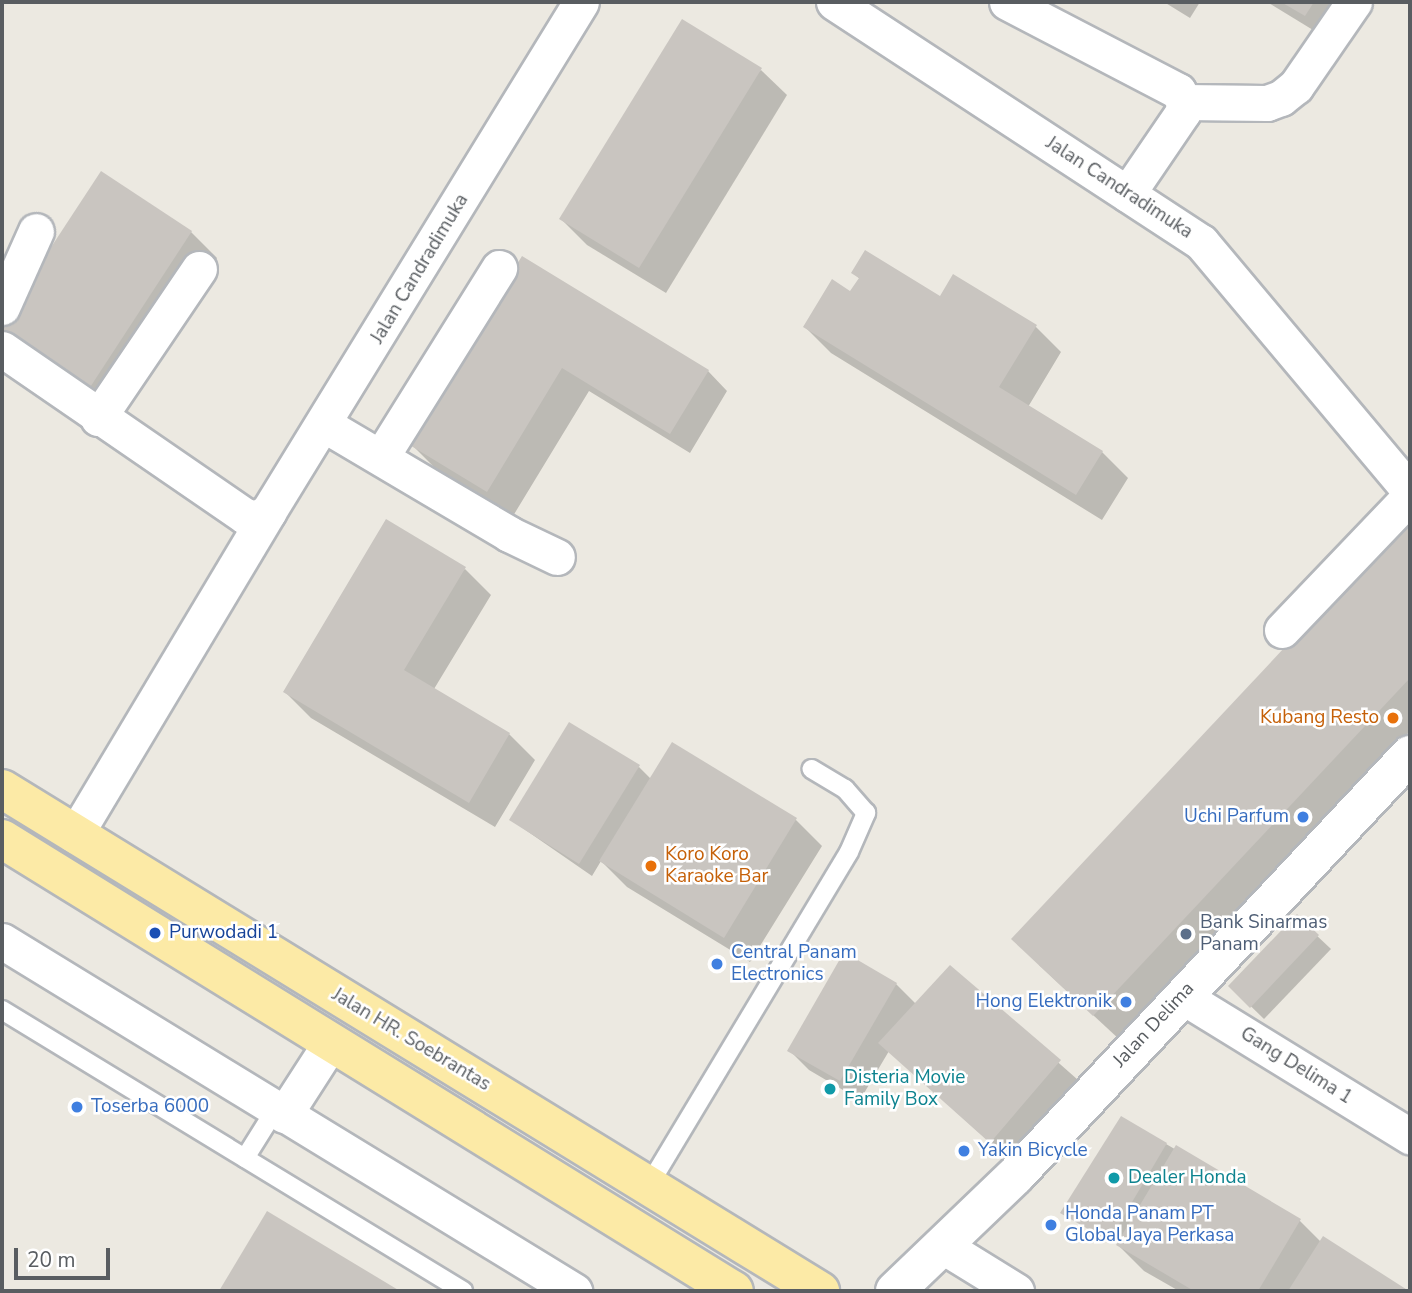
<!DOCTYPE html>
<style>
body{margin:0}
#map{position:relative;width:1412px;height:1293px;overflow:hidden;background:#ece9e1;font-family:"Nunito Sans",sans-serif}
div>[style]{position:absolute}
.shadow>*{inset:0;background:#0003}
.building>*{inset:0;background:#c9c5c0}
.roads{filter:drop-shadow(2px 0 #b4b7bb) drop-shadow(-2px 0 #b4b7bb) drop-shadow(0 2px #b4b7bb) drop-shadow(0 -2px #b4b7bb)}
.service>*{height:18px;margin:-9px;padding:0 9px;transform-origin:9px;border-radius:9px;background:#fff}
.minor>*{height:35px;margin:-17.5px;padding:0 17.5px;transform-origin:17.5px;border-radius:17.5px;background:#fff}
.secondary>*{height:38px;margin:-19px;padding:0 19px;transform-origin:19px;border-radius:19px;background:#fff}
.primary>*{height:38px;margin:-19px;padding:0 19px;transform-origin:19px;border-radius:19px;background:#fceaa6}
.dots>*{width:19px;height:19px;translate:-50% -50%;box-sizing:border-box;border:4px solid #fff;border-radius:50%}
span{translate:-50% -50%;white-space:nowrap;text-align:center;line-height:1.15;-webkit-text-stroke:5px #fff;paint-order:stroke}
.street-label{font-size:19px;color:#595d61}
.food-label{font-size:19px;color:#c56008}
.right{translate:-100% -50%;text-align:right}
.left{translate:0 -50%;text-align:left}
.shop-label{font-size:19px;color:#366cbe}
.service-label{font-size:19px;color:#4e5e75}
.transit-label{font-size:19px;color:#164399}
.culture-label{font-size:19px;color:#0d838f}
.frame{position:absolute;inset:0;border:4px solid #595d61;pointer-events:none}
.scale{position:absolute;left:14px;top:1248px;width:96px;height:32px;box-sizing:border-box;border:4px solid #595d61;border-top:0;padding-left:9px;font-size:21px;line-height:24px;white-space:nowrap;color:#595d61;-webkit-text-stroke:5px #fff;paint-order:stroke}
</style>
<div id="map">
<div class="shadow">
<i style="clip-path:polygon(1164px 2px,1200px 2px,1190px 18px)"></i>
<i style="clip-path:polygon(1267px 2px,1355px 2px,1331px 41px)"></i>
<i style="clip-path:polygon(761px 70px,787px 95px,666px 293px,587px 245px,561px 219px)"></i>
<i style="clip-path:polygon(102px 173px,191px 232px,217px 258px,111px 419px,2px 341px,2px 325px)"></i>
<i style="clip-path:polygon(522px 259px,708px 371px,727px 391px,690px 453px,589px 391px,513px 516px,436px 469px,410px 443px)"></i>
<i style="clip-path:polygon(853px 273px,1036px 327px,1061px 352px,1028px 407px,1102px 452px,1128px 478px,1102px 520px,831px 353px,805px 327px,851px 293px,860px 279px)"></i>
<i style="clip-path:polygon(1410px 516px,1410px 731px,1120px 1040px,1039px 965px)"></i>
<i style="clip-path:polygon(465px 569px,491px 595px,434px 689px,509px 734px,535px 760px,495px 827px,311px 718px,285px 692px)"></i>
<i style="clip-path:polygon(639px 767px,651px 779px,796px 820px,822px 846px,750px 962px,627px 887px,601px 861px,592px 876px,511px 820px)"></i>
<i style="clip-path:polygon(1297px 917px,1331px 949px,1264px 1019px,1230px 986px)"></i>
<i style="clip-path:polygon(950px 967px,1086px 1087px,1017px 1167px,889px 1051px,860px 1100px,809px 1070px,789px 1050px,896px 984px,916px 1004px)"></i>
<i style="clip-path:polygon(1166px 1144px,1300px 1221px,1321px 1242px,1324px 1239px,1405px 1291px,1179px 1291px,1144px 1271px,1117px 1244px,1062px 1212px)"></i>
<i style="clip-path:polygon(268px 1213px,396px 1291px,221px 1291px)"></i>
</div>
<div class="building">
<i style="clip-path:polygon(1281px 2px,1314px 2px,1305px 16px)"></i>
<i style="clip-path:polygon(682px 19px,762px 68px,639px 268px,559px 219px)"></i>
<i style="clip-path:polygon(101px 171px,192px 231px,85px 395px,2px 340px,2px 322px)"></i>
<i style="clip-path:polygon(865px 250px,940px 296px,953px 274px,1037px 325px,999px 387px,1103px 451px,1076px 495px,803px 327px,832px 279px,850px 291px,859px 278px,851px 273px)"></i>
<i style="clip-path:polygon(522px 256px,709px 370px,670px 434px,562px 368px,487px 492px,408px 444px)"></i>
<i style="clip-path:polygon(1410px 514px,1410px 678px,1093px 1016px,1011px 939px)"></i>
<i style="clip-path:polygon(386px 519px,466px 567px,404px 670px,510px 733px,469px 803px,283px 692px)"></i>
<i style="clip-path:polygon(569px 722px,640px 765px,579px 864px,509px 820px)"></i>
<i style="clip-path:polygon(672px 742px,797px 818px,724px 938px,599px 861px)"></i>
<i style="clip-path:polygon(1297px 914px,1319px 935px,1250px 1008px,1228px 986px)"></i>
<i style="clip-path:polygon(844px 952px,897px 983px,840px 1081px,787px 1051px)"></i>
<i style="clip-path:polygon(950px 965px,1061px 1060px,990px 1143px,878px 1043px)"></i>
<i style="clip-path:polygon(1121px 1116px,1167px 1143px,1109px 1241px,1060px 1213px)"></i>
<i style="clip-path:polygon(1176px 1145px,1301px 1219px,1258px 1291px,1194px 1291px,1116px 1245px)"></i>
<i style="clip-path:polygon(267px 1211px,400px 1291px,219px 1291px)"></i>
<i style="clip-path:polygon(1323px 1236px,1409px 1291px,1288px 1291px)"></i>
</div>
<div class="roads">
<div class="service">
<i style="left:2px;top:1010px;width:540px;rotate:31.36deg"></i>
<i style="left:245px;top:1158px;width:57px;rotate:-58deg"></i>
<i style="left:649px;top:1185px;width:388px;rotate:-59deg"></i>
<i style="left:849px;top:852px;width:43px;rotate:-66.4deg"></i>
<i style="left:866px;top:813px;width:32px;rotate:-131deg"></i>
<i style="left:845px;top:789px;width:39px;rotate:-149deg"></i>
</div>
<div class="minor">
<i style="left:834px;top:2px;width:439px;rotate:33.2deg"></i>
<i style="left:1201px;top:242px;width:325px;rotate:50deg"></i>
<i style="left:1007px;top:2px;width:193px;rotate:27.5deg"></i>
<i style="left:1178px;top:91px;width:13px;rotate:61deg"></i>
<i style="left:1184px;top:102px;width:10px;rotate:96deg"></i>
<i style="left:1183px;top:112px;width:99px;rotate:124.3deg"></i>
<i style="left:1184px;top:102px;width:83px;rotate:0.7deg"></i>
<i style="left:1267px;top:103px;width:15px;rotate:-20deg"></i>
<i style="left:1281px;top:98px;width:19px;rotate:-39deg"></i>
<i style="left:1296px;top:86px;width:102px;rotate:-55.4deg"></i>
<i style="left:2px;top:307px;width:83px;rotate:-65.9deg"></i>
<i style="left:2px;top:349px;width:295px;rotate:34.5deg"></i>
<i style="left:245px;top:516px;width:11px;rotate:15deg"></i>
<i style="left:256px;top:519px;width:14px;rotate:-30deg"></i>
<i style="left:268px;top:512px;width:598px;rotate:-58.46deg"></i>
<i style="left:98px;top:418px;width:180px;rotate:-55.9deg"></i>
<i style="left:325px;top:425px;width:214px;rotate:30.6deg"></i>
<i style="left:509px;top:534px;width:53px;rotate:25.6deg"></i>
<i style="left:381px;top:457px;width:223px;rotate:-58deg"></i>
<i style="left:1282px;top:630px;width:185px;rotate:-46.3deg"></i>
<i style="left:75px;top:835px;width:376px;rotate:-59.1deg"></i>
<i style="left:2px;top:941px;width:671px;rotate:31.46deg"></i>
<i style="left:1182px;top:996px;width:268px;rotate:31.6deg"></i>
<i style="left:284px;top:1115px;width:87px;rotate:-57.2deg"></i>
<i style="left:943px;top:1246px;width:86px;rotate:31.7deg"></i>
</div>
<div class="secondary">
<i style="left:895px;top:1291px;width:168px;rotate:-43.8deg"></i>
<i style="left:1016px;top:1175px;width:576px;rotate:-46.83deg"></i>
</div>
<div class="primary">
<i style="left:2px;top:789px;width:960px;rotate:31.54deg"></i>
<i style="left:2px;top:839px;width:860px;rotate:31.69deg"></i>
</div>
</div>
<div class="dots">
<i style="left:1393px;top:718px;background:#e8710a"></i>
<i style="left:1303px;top:817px;background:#3f7fe0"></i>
<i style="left:651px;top:866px;background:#e8710a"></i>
<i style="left:155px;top:933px;background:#1a4fb4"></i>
<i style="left:1186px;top:934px;background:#5c6f8a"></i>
<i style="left:717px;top:964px;background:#3f7fe0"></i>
<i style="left:1126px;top:1002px;background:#3f7fe0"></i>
<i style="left:830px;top:1089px;background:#0f9aa8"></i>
<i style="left:77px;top:1107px;background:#3f7fe0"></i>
<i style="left:964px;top:1151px;background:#3f7fe0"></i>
<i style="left:1114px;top:1178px;background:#0f9aa8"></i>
<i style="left:1051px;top:1225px;background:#3f7fe0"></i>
</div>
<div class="street-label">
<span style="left:1119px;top:188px;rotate:33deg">Jalan Candradimuka</span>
<span style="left:420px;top:269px;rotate:-59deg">Jalan Candradimuka</span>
<span style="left:1154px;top:1025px;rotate:-47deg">Jalan Delima</span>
<span style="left:411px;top:1040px;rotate:31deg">Jalan HR. Soebrantas</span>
<span style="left:1296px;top:1066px;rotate:32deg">Gang Delima 1</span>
</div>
<div class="food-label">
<span class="right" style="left:1379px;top:718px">Kubang Resto</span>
<span class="left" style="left:665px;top:866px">Koro Koro<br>Karaoke Bar</span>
</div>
<div class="shop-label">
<span class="right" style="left:1289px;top:817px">Uchi Parfum</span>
<span class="left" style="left:731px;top:964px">Central Panam<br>Electronics</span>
<span class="right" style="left:1112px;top:1002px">Hong Elektronik</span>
<span class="left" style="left:91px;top:1107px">Toserba 6000</span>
<span class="left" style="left:978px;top:1151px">Yakin Bicycle</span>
<span class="left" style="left:1065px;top:1225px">Honda Panam PT<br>Global Jaya Perkasa</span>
</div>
<div class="service-label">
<span class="left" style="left:1200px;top:934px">Bank Sinarmas<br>Panam</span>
</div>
<div class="transit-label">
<span class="left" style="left:169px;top:933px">Purwodadi 1</span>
</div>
<div class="culture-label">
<span class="left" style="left:844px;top:1089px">Disteria Movie<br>Family Box</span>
<span class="left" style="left:1128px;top:1178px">Dealer Honda</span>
</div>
<div class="frame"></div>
<div class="scale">20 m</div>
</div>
